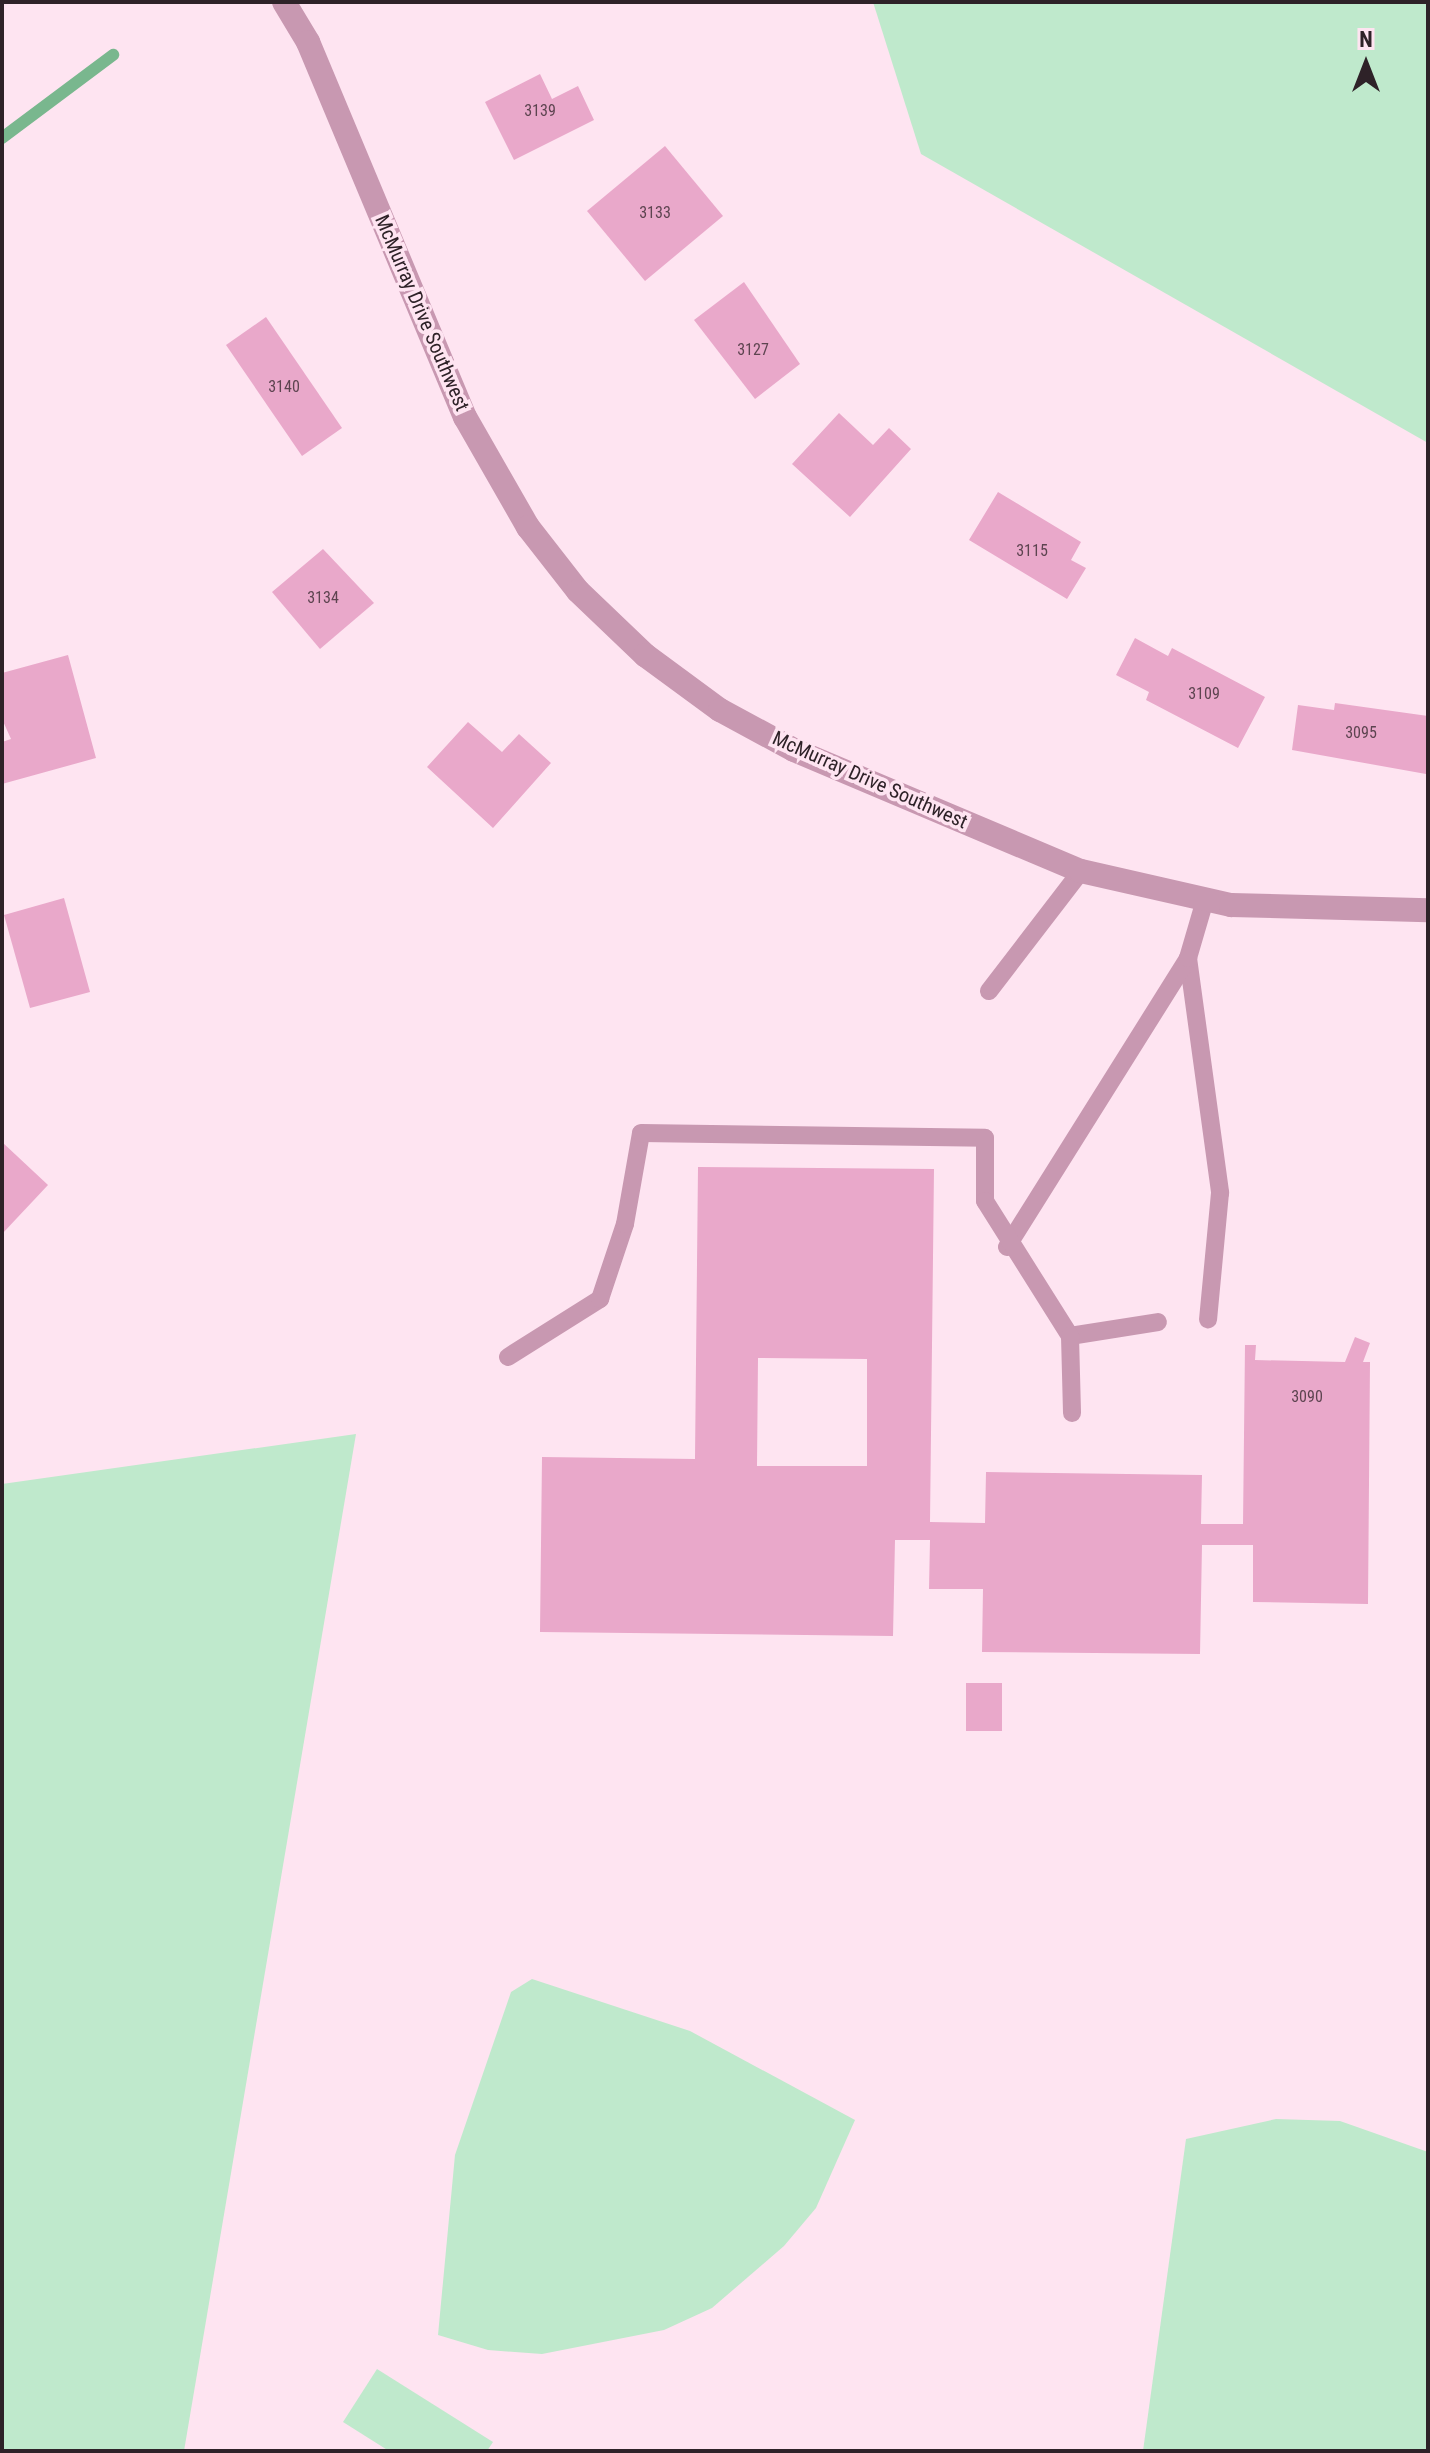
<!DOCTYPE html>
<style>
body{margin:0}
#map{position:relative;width:1430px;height:2453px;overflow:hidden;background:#fee4f1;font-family:"Roboto Condensed",sans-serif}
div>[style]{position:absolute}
.green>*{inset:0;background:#bfe9cc}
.stream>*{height:12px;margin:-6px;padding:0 6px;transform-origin:6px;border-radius:6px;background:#79b78e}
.building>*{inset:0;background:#e9a8ca}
.lane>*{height:18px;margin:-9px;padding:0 9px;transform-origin:9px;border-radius:9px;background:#c898b1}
.street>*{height:24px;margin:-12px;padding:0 12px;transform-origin:12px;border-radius:12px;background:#c898b1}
span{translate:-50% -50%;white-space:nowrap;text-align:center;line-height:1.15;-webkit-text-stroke:7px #fee4f1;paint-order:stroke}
.number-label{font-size:16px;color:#5d4450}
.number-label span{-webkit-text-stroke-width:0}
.street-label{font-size:20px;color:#2e2228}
.frame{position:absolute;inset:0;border:4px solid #2e2228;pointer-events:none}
.north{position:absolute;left:1326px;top:24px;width:80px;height:80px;-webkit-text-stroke:6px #fee4f1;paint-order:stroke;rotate:0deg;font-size:22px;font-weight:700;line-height:32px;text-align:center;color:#2e2228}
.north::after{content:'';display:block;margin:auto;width:28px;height:36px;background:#2e2228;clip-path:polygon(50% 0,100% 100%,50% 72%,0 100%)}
</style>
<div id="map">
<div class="green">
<i style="clip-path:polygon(873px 2px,1428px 2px,1428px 443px,921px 154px)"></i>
<i style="clip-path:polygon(356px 1434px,184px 2451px,2px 2451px,2px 1484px)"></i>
<i style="clip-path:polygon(532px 1979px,690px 2031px,855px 2120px,816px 2208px,784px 2246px,712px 2308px,664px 2330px,542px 2354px,488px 2350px,438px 2335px,455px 2155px,511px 1992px)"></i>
<i style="clip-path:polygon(1276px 2119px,1340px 2121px,1428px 2152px,1428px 2451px,1143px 2451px,1186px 2139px)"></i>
<i style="clip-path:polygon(377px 2369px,493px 2442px,487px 2451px,389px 2451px,343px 2422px)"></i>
</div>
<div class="stream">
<i style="left:2px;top:138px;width:139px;rotate:-36.8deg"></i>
</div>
<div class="building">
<i style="clip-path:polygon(540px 74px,552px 99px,578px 86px,594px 120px,514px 160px,485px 102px)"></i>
<i style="clip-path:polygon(665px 146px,723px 216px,645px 281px,587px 211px)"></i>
<i style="clip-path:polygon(744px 282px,800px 364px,755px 399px,694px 320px)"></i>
<i style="clip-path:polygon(266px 317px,342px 428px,302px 456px,226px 345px)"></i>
<i style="clip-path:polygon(839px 413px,873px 445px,889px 428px,911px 449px,850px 517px,792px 464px)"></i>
<i style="clip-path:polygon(998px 492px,1081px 542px,1071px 560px,1086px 568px,1067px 599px,969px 540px)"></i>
<i style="clip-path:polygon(323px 549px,374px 603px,320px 649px,272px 592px)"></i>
<i style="clip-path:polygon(1135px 638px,1168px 656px,1172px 648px,1265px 697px,1238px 748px,1146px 700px,1149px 692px,1116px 675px)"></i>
<i style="clip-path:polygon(68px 655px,96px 758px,2px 784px,2px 742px,11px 739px,2px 719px,2px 673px)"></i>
<i style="clip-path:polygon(1335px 703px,1428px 716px,1426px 774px,1292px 750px,1298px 705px,1334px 710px)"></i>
<i style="clip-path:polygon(468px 722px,502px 752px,519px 734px,551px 763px,493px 828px,427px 767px)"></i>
<i style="clip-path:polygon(64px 898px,90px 992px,30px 1008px,4px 915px)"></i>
<i style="clip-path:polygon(2px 1142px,48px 1185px,2px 1234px)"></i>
<i style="clip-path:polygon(evenodd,698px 1167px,934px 1169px,930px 1522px,985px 1523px,986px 1472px,1202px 1475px,1201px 1524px,1243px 1524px,1245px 1345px,1256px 1345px,1255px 1360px,1345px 1362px,1355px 1337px,1370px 1343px,1363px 1362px,1370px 1362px,1368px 1604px,1253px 1602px,1253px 1545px,1202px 1545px,1200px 1654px,982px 1652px,983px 1589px,929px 1589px,930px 1540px,895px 1540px,893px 1636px,540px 1632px,542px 1457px,695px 1459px,698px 1167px,758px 1358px,867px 1359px,867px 1466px,757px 1466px,758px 1358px)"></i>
<i style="clip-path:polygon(966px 1683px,1002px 1683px,1002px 1731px,966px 1731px)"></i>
</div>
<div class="lane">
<i style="left:1188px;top:958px;width:237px;rotate:82.2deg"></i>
<i style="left:1220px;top:1193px;width:127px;rotate:95.4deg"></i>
<i style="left:989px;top:991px;width:151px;rotate:-52.5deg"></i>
<i style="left:1007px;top:1247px;width:341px;rotate:-57.9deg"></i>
<i style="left:1188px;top:958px;width:60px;rotate:-73.7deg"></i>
<i style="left:1070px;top:1336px;width:89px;rotate:-9deg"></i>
<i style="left:508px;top:1357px;width:109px;rotate:-32.2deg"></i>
<i style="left:600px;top:1299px;width:79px;rotate:-71.6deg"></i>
<i style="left:625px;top:1224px;width:92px;rotate:-80deg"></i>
<i style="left:641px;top:1133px;width:344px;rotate:0.8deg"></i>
<i style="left:985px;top:1138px;width:63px;rotate:90deg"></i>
<i style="left:985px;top:1201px;width:160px;rotate:57.8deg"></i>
<i style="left:1070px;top:1336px;width:77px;rotate:88.5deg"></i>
</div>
<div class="street">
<i style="left:284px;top:2px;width:47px;rotate:59deg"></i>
<i style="left:308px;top:42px;width:407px;rotate:67.3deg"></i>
<i style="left:465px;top:417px;width:127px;rotate:60.2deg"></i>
<i style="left:528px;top:527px;width:81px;rotate:52deg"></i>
<i style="left:578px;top:591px;width:93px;rotate:43.7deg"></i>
<i style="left:645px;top:655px;width:93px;rotate:36.3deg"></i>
<i style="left:720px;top:710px;width:84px;rotate:28.4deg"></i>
<i style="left:794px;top:750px;width:311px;rotate:22.9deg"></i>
<i style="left:1081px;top:871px;width:154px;rotate:12.8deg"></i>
<i style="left:1231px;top:905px;width:197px;rotate:1.5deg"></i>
</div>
<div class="number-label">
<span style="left:540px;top:111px">3139</span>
<span style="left:655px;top:213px">3133</span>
<span style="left:753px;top:350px">3127</span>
<span style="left:284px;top:387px">3140</span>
<span style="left:1032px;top:551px">3115</span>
<span style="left:323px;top:598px">3134</span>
<span style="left:1204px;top:694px">3109</span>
<span style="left:1361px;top:733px">3095</span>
<span style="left:1307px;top:1397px">3090</span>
</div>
<div class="street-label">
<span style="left:422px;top:313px;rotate:67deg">McMurray Drive Southwest</span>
<span style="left:870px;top:780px;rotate:24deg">McMurray Drive Southwest</span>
</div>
<div class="frame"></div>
<div class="north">N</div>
</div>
